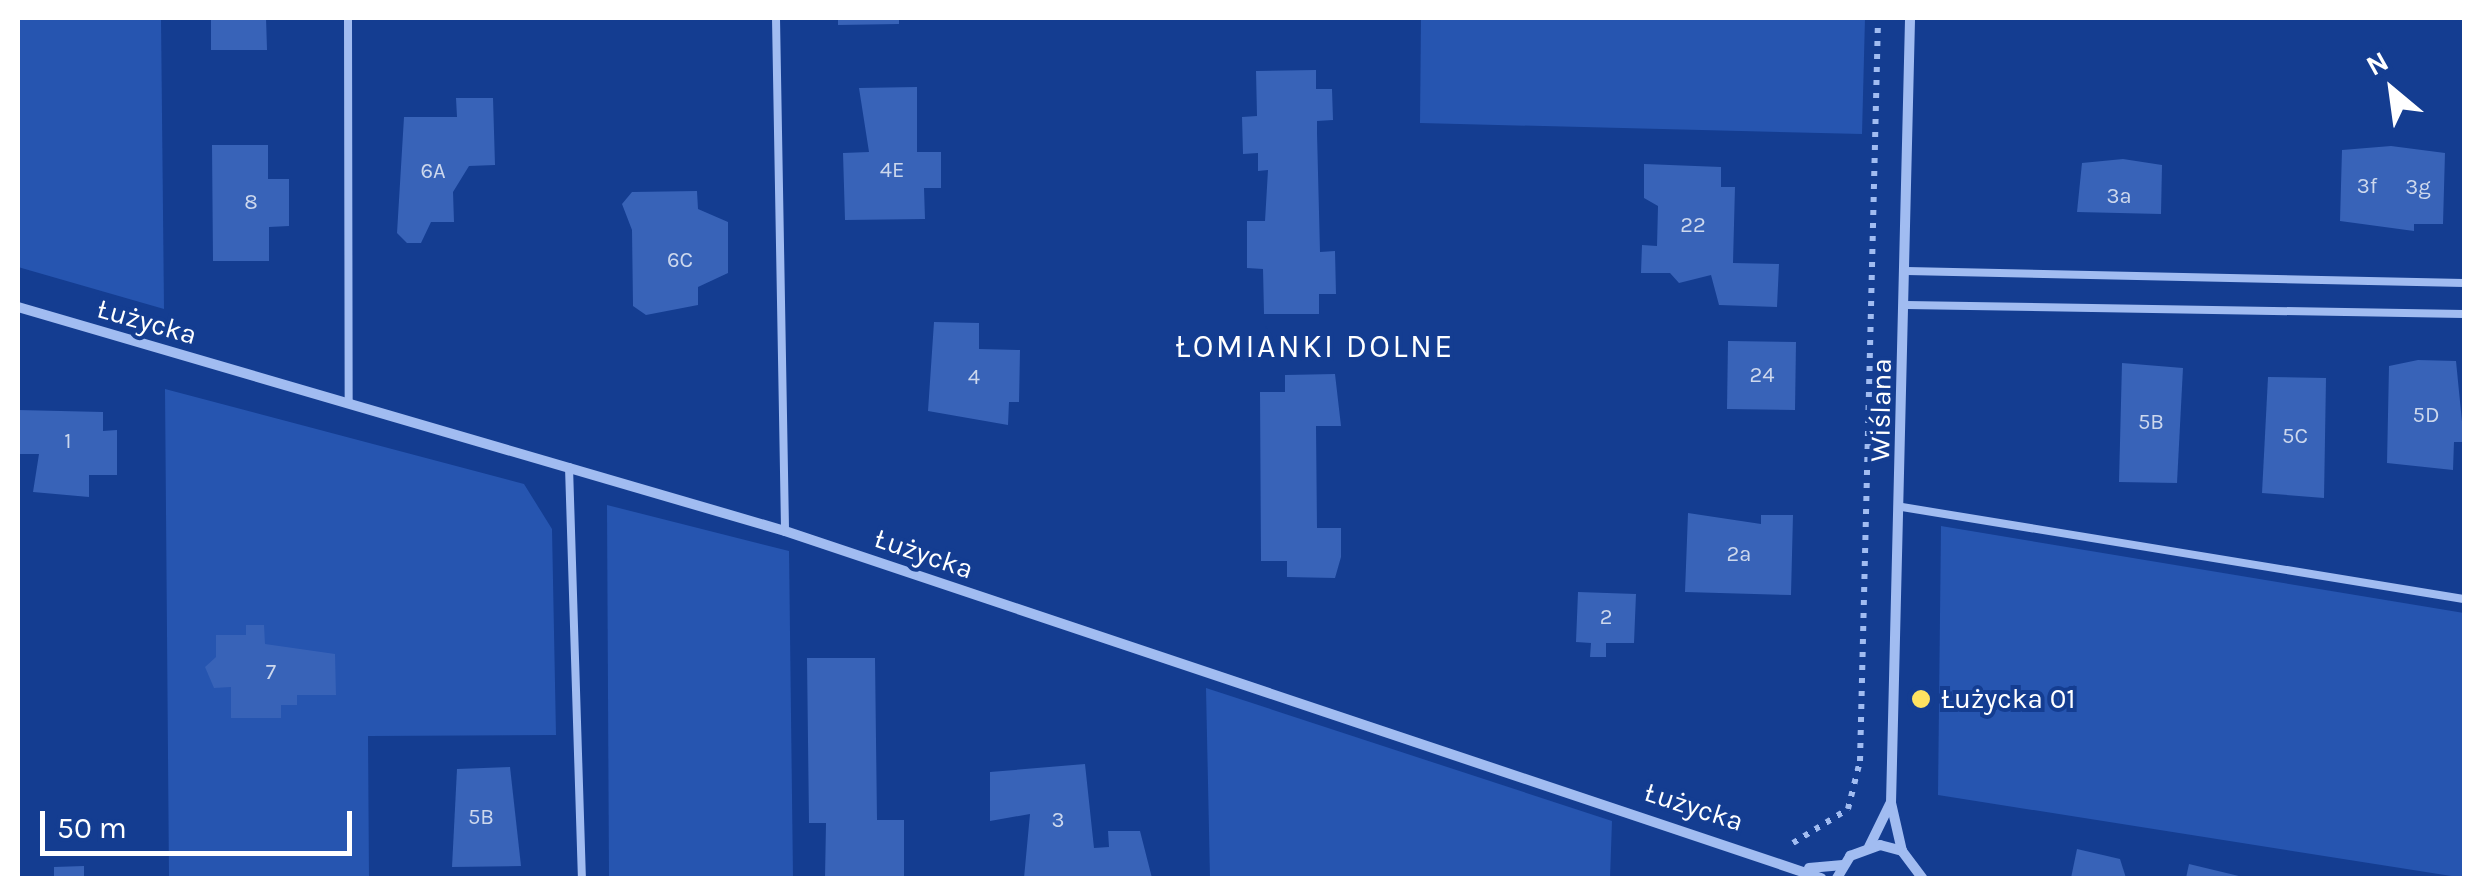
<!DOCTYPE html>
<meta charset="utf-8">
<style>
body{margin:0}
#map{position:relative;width:2482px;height:896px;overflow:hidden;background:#143d91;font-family:Karla,sans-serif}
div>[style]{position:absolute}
.green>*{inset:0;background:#2655b0}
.building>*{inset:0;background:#3863b8}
.path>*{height:6px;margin-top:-3px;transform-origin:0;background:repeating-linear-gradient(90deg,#a1bcf1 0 5px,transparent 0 13px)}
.lane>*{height:8px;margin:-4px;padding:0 4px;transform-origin:4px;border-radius:4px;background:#a1bcf1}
.street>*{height:10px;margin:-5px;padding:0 5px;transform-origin:5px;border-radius:5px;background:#a1bcf1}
.dots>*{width:28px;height:28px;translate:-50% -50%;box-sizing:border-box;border:5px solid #143d91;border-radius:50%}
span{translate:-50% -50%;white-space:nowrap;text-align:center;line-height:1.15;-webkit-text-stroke:8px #143d91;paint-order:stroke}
.number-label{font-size:22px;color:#cdd8ed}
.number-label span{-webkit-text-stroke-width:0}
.street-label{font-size:28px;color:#fff}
.poi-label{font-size:28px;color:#fff}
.left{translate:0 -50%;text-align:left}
.quarter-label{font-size:32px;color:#fff;letter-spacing:2.5px}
.frame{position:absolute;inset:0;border:20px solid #fff;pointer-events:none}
.north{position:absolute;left:2342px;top:40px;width:100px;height:100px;-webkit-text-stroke:8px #143d91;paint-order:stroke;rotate:331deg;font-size:28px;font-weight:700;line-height:40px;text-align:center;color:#fff}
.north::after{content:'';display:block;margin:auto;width:35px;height:45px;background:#fff;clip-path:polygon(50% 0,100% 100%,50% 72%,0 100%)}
.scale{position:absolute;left:40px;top:811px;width:312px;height:45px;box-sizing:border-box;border:5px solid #fff;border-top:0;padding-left:12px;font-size:30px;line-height:35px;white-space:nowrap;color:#fff;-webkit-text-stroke:8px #143d91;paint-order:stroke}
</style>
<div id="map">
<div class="green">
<i style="clip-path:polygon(18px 18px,161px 18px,164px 309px,18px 267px)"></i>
<i style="clip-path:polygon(1421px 18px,1865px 18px,1862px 134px,1420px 123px)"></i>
<i style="clip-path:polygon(165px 389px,524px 484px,552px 529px,556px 735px,368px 736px,369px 878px,169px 878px)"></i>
<i style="clip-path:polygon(607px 505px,789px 551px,793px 878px,609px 878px)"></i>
<i style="clip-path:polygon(1941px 526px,2464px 613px,2464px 878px,1938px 795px)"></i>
<i style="clip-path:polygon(1206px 688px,1612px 821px,1610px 878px,1210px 878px)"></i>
</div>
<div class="building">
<i style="clip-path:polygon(211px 18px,266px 18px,267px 50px,211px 50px)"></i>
<i style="clip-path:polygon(838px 18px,899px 18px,899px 24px,838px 25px)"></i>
<i style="clip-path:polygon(1316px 70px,1316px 89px,1332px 89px,1333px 120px,1317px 121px,1317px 133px,1320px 252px,1335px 251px,1336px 294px,1319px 294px,1319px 314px,1264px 314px,1263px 269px,1247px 268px,1247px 221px,1265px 221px,1268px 170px,1258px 171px,1258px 153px,1243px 154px,1242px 117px,1257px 116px,1256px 71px)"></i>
<i style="clip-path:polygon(917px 87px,917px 152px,941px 152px,941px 188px,924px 188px,925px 219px,845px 220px,843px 153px,869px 152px,859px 88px)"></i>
<i style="clip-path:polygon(456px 98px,493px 98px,495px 165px,469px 166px,453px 192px,454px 222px,431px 222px,421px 243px,407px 243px,397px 233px,404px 117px,457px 117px)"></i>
<i style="clip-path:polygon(212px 145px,268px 145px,268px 179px,289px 179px,289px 226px,269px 227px,269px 261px,213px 261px)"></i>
<i style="clip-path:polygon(2391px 146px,2445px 153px,2443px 224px,2414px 224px,2414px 231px,2340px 221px,2342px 150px)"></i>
<i style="clip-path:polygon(2123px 159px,2162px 165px,2161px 214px,2077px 212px,2082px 163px)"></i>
<i style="clip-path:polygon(1644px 164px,1721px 167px,1721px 187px,1735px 187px,1733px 263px,1779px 264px,1777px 307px,1719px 305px,1711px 275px,1679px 283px,1670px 273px,1641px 273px,1642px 245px,1657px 246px,1658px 206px,1644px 198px)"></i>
<i style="clip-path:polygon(697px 191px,698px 209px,728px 222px,728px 273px,698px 287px,698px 305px,646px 315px,633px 306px,632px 230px,622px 204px,632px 192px)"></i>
<i style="clip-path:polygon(934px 322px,979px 323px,979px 349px,1020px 350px,1019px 402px,1009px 402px,1008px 425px,928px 411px)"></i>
<i style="clip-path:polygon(1728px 341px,1796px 342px,1795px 410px,1727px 409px)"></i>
<i style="clip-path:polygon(2418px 360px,2456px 361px,2464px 442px,2454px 442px,2453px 470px,2387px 463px,2389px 366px)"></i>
<i style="clip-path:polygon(2122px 363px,2183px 368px,2177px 483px,2119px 482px)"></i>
<i style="clip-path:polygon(1335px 374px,1341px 426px,1316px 426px,1317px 528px,1341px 528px,1341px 557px,1335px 578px,1287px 577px,1287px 561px,1261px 561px,1260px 392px,1285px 392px,1285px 375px)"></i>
<i style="clip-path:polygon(2268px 377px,2326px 378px,2324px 498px,2262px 493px)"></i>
<i style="clip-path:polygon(18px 410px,103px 412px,103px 431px,117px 430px,117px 475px,89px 475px,89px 497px,33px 492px,39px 454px,19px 454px)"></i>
<i style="clip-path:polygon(1688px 513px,1761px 524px,1761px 515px,1793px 515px,1791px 595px,1685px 592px)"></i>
<i style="clip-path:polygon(1578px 592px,1636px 594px,1634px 643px,1606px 643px,1606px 657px,1590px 657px,1591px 643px,1576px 642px)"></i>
<i style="clip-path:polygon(246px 625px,264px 625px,265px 644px,335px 654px,336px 695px,297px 695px,297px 705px,281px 705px,281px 718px,231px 718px,231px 687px,214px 688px,205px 667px,216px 657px,216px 635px,246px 635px)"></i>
<i style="clip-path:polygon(807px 658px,875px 658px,877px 820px,904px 820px,904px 878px,825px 878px,826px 823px,809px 823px)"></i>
<i style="clip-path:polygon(1085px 764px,1094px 848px,1109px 847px,1108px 831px,1140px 831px,1152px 878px,1024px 878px,1030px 814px,990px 821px,990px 772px)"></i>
<i style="clip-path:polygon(510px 767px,521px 866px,452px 867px,457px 769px)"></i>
<i style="clip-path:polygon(2077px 849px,2120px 859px,2126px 878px,2071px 878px)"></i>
<i style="clip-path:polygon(2189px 864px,2243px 877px,2243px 878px,2186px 878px)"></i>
<i style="clip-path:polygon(84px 866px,84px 878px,54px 878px,54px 867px)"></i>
</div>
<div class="path">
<i style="left:1793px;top:843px;width:65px;rotate:-31.7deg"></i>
<i style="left:1848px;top:809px;width:49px;rotate:-76deg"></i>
<i style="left:1860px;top:761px;width:743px;rotate:-88.61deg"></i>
</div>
<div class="lane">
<i style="left:348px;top:18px;width:386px;rotate:89.9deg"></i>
<i style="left:776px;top:18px;width:513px;rotate:88.99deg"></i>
<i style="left:1907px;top:271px;width:557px;rotate:1.23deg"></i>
<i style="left:1906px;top:305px;width:558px;rotate:0.92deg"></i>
<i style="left:569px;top:467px;width:411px;rotate:88.2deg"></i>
<i style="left:1902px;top:507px;width:569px;rotate:9.3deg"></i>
</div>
<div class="street">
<i style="left:18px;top:307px;width:799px;rotate:16.28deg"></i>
<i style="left:785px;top:531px;width:1093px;rotate:18.52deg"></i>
<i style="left:1869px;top:847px;width:48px;rotate:-64deg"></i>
<i style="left:1902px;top:851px;width:49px;rotate:-102.9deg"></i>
<i style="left:1891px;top:803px;width:785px;rotate:-88.61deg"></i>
<i style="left:1809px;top:868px;width:34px;rotate:-5deg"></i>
<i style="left:1837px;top:878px;width:26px;rotate:-59deg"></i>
<i style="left:1850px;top:856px;width:32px;rotate:-20deg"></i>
<i style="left:1880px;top:845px;width:23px;rotate:15deg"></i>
<i style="left:1902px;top:851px;width:34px;rotate:53deg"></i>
</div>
<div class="dots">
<i style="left:1921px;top:699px;background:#ffe361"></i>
</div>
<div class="number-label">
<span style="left:892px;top:171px">4E</span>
<span style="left:433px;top:172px">6A</span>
<span style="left:2367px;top:187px">3f</span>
<span style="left:2418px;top:188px">3g</span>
<span style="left:2119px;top:197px">3a</span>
<span style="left:251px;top:203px">8</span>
<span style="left:1693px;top:226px">22</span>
<span style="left:680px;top:261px">6C</span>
<span style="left:1762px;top:376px">24</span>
<span style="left:974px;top:378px">4</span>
<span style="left:2426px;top:416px">5D</span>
<span style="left:2151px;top:423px">5B</span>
<span style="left:2295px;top:437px">5C</span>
<span style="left:68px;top:442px">1</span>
<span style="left:1739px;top:555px">2a</span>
<span style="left:1606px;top:618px">2</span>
<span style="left:271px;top:673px">7</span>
<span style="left:481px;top:818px">5B</span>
<span style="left:1058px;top:821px">3</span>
</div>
<div class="street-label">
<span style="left:147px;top:322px;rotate:16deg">Łużycka</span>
<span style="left:1881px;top:410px;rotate:-89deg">Wiślana</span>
<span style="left:924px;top:554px;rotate:19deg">Łużycka</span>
<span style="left:1694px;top:807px;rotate:18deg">Łużycka</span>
</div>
<div class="poi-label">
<span class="left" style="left:1941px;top:699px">Łużycka 01</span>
</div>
<div class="quarter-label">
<span style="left:1315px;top:347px">ŁOMIANKI DOLNE</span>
</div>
<div class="frame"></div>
<div class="north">N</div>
<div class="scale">50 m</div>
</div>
